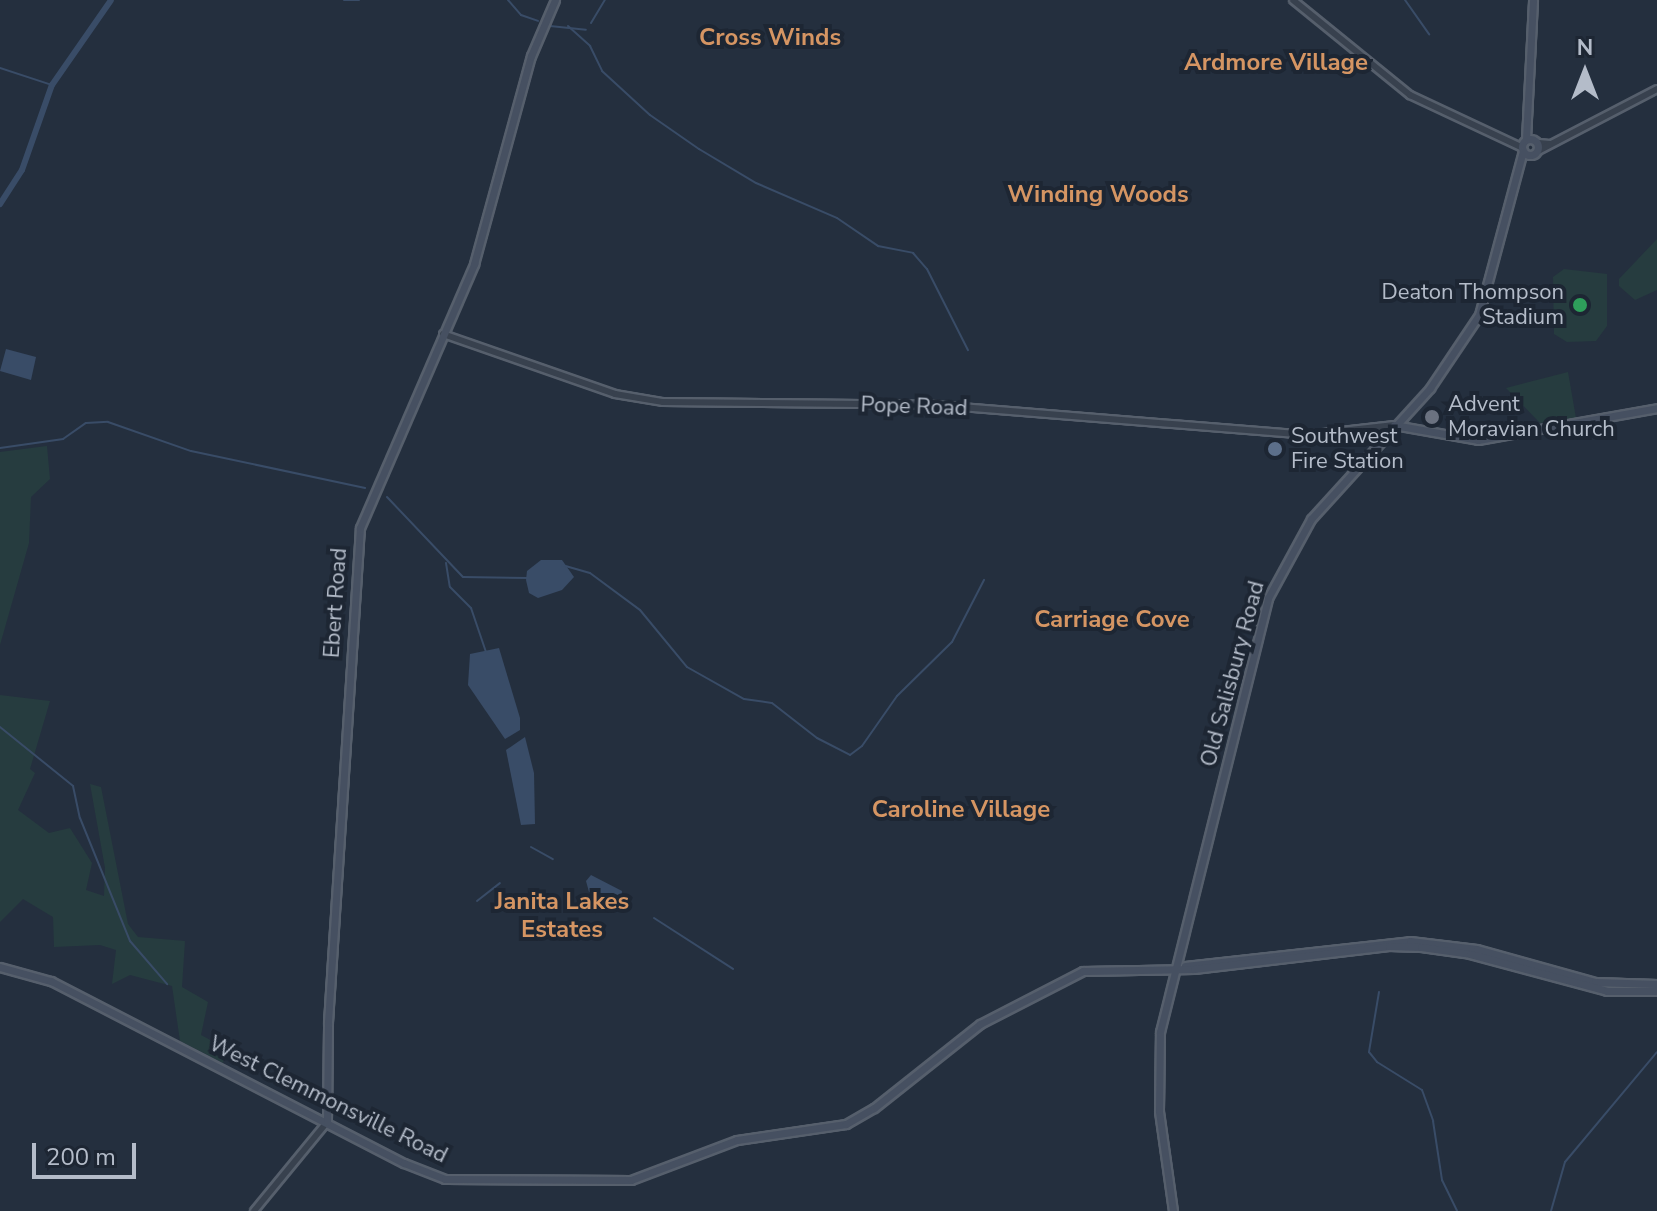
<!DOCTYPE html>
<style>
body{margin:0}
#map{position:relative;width:1657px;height:1211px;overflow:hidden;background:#242f3e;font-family:"Nunito Sans",sans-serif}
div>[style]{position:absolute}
.green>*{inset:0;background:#263c3f}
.water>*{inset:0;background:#394c67}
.stream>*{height:2px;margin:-1px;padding:0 1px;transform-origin:1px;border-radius:1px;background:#394c67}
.river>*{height:6px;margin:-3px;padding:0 3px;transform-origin:3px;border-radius:3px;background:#394c67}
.roads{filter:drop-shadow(2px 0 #565f6c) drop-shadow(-2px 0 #565f6c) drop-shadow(0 2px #565f6c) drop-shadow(0 -2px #565f6c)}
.tertiary>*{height:6px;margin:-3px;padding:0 3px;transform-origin:3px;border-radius:3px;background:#38414e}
.secondary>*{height:7px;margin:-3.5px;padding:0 3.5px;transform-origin:3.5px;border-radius:3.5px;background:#465061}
.secondary>.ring{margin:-3.5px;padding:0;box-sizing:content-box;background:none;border:7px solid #465061;border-radius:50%}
.dots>*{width:22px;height:22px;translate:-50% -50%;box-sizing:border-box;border:4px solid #1d2633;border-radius:50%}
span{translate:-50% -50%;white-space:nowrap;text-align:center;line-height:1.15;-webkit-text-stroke:8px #1d2633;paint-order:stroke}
.poi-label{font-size:22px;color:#b4bcc9}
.right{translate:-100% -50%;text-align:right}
.left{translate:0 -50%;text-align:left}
.street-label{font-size:22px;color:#b4bcc9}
.neighbourhood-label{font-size:24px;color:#d59563;font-weight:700}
.north{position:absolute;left:1545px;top:32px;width:80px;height:80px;-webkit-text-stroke:6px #1d2633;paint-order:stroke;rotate:0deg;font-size:22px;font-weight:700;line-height:32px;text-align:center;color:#b4bcc9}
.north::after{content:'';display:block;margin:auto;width:28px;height:36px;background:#b4bcc9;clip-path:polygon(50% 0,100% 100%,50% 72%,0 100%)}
.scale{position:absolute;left:32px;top:1143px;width:104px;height:36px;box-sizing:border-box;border:4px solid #b4bcc9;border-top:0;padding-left:10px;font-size:24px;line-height:28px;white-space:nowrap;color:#b4bcc9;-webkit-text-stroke:6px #1d2633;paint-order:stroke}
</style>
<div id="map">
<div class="green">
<i style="clip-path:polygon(1657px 239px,1657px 290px,1635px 300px,1619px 286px,1619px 279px)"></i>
<i style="clip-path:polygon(1564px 269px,1607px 274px,1607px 326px,1596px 341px,1567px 342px,1554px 334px,1553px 277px)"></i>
<i style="clip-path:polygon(1568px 372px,1576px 418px,1540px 423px,1506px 388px)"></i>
<i style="clip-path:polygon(47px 446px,50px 479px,31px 497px,29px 543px,0 645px,0 452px)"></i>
<i style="clip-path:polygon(0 695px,50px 701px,30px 769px,35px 773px,18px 810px,49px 833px,70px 828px,92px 863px,86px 890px,104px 896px,105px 868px,90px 784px,101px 787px,128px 924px,138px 937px,185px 941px,182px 987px,208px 1002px,201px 1035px,227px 1049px,223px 1063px,180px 1041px,172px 986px,130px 975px,112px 984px,116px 950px,100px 945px,54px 947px,53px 917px,23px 899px,0 922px)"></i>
</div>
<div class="water">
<i style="clip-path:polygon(6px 349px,36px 357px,31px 380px,0 371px)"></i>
<i style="clip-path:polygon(541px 560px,562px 560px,574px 577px,562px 590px,538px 598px,529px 593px,526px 580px,527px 571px)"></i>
<i style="clip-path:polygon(499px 648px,520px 718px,520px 730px,505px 739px,468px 685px,470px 654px)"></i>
<i style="clip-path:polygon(525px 737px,534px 773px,535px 824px,521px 825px,506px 750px)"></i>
<i style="clip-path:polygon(591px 875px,622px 891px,621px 905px,589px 892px,586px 881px)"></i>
</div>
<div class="stream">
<i style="left:344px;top:0;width:15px"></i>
<i style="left:508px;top:0;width:20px;rotate:49deg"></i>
<i style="left:521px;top:15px;width:18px;rotate:19deg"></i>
<i style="left:1405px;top:0;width:42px;rotate:54.8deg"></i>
<i style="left:591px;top:23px;width:27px;rotate:-59deg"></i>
<i style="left:550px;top:26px;width:36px;rotate:6deg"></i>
<i style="left:568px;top:26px;width:30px;rotate:42deg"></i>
<i style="left:590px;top:46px;width:28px;rotate:64deg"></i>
<i style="left:602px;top:71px;width:65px;rotate:42.5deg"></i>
<i style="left:650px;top:115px;width:60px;rotate:34.8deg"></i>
<i style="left:699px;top:149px;width:66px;rotate:30.8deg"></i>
<i style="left:756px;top:183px;width:88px;rotate:23.4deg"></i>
<i style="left:837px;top:218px;width:50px;rotate:34.3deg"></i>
<i style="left:878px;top:246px;width:36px;rotate:11deg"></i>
<i style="left:913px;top:253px;width:21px;rotate:49deg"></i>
<i style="left:927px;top:269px;width:91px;rotate:63.2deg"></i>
<i style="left:0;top:68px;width:55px;rotate:18.1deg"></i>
<i style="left:0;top:448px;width:64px;rotate:-8.1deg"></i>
<i style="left:63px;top:439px;width:28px;rotate:-35deg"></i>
<i style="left:86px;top:423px;width:22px;rotate:-3deg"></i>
<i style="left:108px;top:422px;width:88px;rotate:19.3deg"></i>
<i style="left:191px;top:451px;width:178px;rotate:12deg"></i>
<i style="left:387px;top:497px;width:110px;rotate:46.5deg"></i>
<i style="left:463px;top:577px;width:66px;rotate:0.9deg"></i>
<i style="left:446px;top:563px;width:24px;rotate:81deg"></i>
<i style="left:450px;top:587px;width:30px;rotate:45deg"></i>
<i style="left:471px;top:608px;width:46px;rotate:71.2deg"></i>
<i style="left:562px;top:565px;width:29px;rotate:16deg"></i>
<i style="left:590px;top:573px;width:62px;rotate:36.5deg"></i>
<i style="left:640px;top:610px;width:74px;rotate:50.5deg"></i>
<i style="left:687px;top:667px;width:65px;rotate:29.3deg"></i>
<i style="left:744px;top:699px;width:28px;rotate:8deg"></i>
<i style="left:772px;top:703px;width:57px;rotate:37.9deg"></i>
<i style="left:817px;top:738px;width:37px;rotate:27deg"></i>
<i style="left:850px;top:755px;width:15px;rotate:-37deg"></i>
<i style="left:862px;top:746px;width:61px;rotate:-55deg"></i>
<i style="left:897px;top:696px;width:77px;rotate:-44.5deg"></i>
<i style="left:952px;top:642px;width:70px;rotate:-62.7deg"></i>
<i style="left:0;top:727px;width:94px;rotate:38.9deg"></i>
<i style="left:73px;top:786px;width:33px;rotate:78deg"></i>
<i style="left:80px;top:818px;width:133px;rotate:67.9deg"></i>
<i style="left:130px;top:941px;width:57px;rotate:49.3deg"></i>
<i style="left:531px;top:847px;width:25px;rotate:29deg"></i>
<i style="left:477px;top:901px;width:29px;rotate:-38deg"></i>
<i style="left:654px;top:918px;width:94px;rotate:32.8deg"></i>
<i style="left:1379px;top:992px;width:61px;rotate:99.5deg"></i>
<i style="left:1369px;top:1052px;width:13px;rotate:51deg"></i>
<i style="left:1377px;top:1062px;width:53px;rotate:31.9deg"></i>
<i style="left:1422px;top:1090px;width:33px;rotate:70deg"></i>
<i style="left:1433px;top:1121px;width:60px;rotate:81.3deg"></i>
<i style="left:1442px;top:1180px;width:34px;rotate:64deg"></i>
<i style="left:1551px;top:1211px;width:51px;rotate:-74.1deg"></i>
<i style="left:1565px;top:1162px;width:143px;rotate:-50.1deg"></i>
</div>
<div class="river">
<i style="left:0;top:204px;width:40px;rotate:-57.1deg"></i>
<i style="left:22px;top:170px;width:90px;rotate:-70.6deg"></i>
<i style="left:52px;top:85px;width:103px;rotate:-55.2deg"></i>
</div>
<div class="roads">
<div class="tertiary">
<i style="left:1293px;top:0;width:151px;rotate:39.1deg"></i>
<i style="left:1410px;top:95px;width:123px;rotate:25.1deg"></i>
<i style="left:1538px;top:143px;width:12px;rotate:5deg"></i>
<i style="left:1538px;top:151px;width:134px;rotate:-27.5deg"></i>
<i style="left:443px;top:334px;width:182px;rotate:19.2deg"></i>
<i style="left:615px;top:394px;width:49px;rotate:9.5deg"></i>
<i style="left:663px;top:402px;width:273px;rotate:0.6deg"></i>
<i style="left:936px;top:405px;width:371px;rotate:4.6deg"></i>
<i style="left:1306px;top:435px;width:89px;rotate:-6.5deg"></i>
<i style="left:254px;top:1211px;width:115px;rotate:-50.6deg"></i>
</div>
<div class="secondary">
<i class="ring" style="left:1522px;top:139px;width:9px;height:9px"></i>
<i style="left:1526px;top:139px;width:139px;rotate:-87.1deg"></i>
<i style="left:1394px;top:425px;width:85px;rotate:10.1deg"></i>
<i style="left:1478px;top:440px;width:182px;rotate:-10.1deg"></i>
<i style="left:1185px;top:966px;width:226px;rotate:-6.3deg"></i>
<i style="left:1410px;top:941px;width:67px;rotate:6.8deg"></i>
<i style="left:1477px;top:949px;width:123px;rotate:15.6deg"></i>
<i style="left:1595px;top:982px;width:62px;rotate:1.8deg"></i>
<i style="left:0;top:967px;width:53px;rotate:15.4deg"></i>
<i style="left:51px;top:981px;width:397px;rotate:27.3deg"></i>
<i style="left:404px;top:1163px;width:44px;rotate:21.3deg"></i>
<i style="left:445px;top:1179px;width:186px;rotate:0.3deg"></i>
<i style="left:631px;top:1180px;width:113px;rotate:-20.7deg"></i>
<i style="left:737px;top:1140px;width:110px;rotate:-8.4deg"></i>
<i style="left:846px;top:1124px;width:32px;rotate:-30deg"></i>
<i style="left:874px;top:1108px;width:135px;rotate:-38.4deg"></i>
<i style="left:980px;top:1024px;width:116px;rotate:-27.2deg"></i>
<i style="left:1083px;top:971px;width:111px;rotate:-1deg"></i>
<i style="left:1194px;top:969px;width:196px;rotate:-6.7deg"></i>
<i style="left:1389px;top:946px;width:32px;rotate:2deg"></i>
<i style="left:1421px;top:947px;width:49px;rotate:8.1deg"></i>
<i style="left:1470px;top:954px;width:142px;rotate:15.1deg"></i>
<i style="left:1607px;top:991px;width:50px"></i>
<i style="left:327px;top:1122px;width:100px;rotate:-89.4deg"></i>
<i style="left:328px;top:1022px;width:495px;rotate:-86.3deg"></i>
<i style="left:360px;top:528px;width:288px;rotate:-66.6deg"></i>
<i style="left:474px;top:264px;width:216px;rotate:-74.7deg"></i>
<i style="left:531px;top:56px;width:61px;rotate:-66.8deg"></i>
<i style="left:1173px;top:1211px;width:101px;rotate:-98deg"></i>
<i style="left:1159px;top:1111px;width:79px;rotate:-89.3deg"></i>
<i style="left:1160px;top:1032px;width:447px;rotate:-76deg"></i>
<i style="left:1268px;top:598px;width:90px;rotate:-61.4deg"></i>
<i style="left:1311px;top:519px;width:177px;rotate:-47.7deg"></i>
<i style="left:1430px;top:388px;width:88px;rotate:-56.1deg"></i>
<i style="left:1479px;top:315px;width:170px;rotate:-75deg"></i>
</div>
</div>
<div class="dots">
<i style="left:1580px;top:305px;background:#2e9e5b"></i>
<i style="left:1432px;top:417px;background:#6b7280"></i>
<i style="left:1275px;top:449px;background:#5c6f8a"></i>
</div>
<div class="poi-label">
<span class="right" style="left:1564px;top:305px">Deaton Thompson<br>Stadium</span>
<span class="left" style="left:1448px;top:417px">Advent<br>Moravian Church</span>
<span class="left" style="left:1291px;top:449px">Southwest<br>Fire Station</span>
</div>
<div class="street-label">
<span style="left:914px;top:407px;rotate:2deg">Pope Road</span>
<span style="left:336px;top:603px;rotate:-86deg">Ebert Road</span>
<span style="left:1233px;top:674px;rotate:-75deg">Old Salisbury Road</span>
<span style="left:328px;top:1100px;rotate:26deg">West Clemmonsville Road</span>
</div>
<div class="neighbourhood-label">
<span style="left:770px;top:38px">Cross Winds</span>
<span style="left:1276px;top:63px">Ardmore Village</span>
<span style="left:1098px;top:195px">Winding Woods</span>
<span style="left:1112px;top:620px">Carriage Cove</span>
<span style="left:961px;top:810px">Caroline Village</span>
<span style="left:562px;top:916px">Janita Lakes<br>Estates</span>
</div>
<div class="north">N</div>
<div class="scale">200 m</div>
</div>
